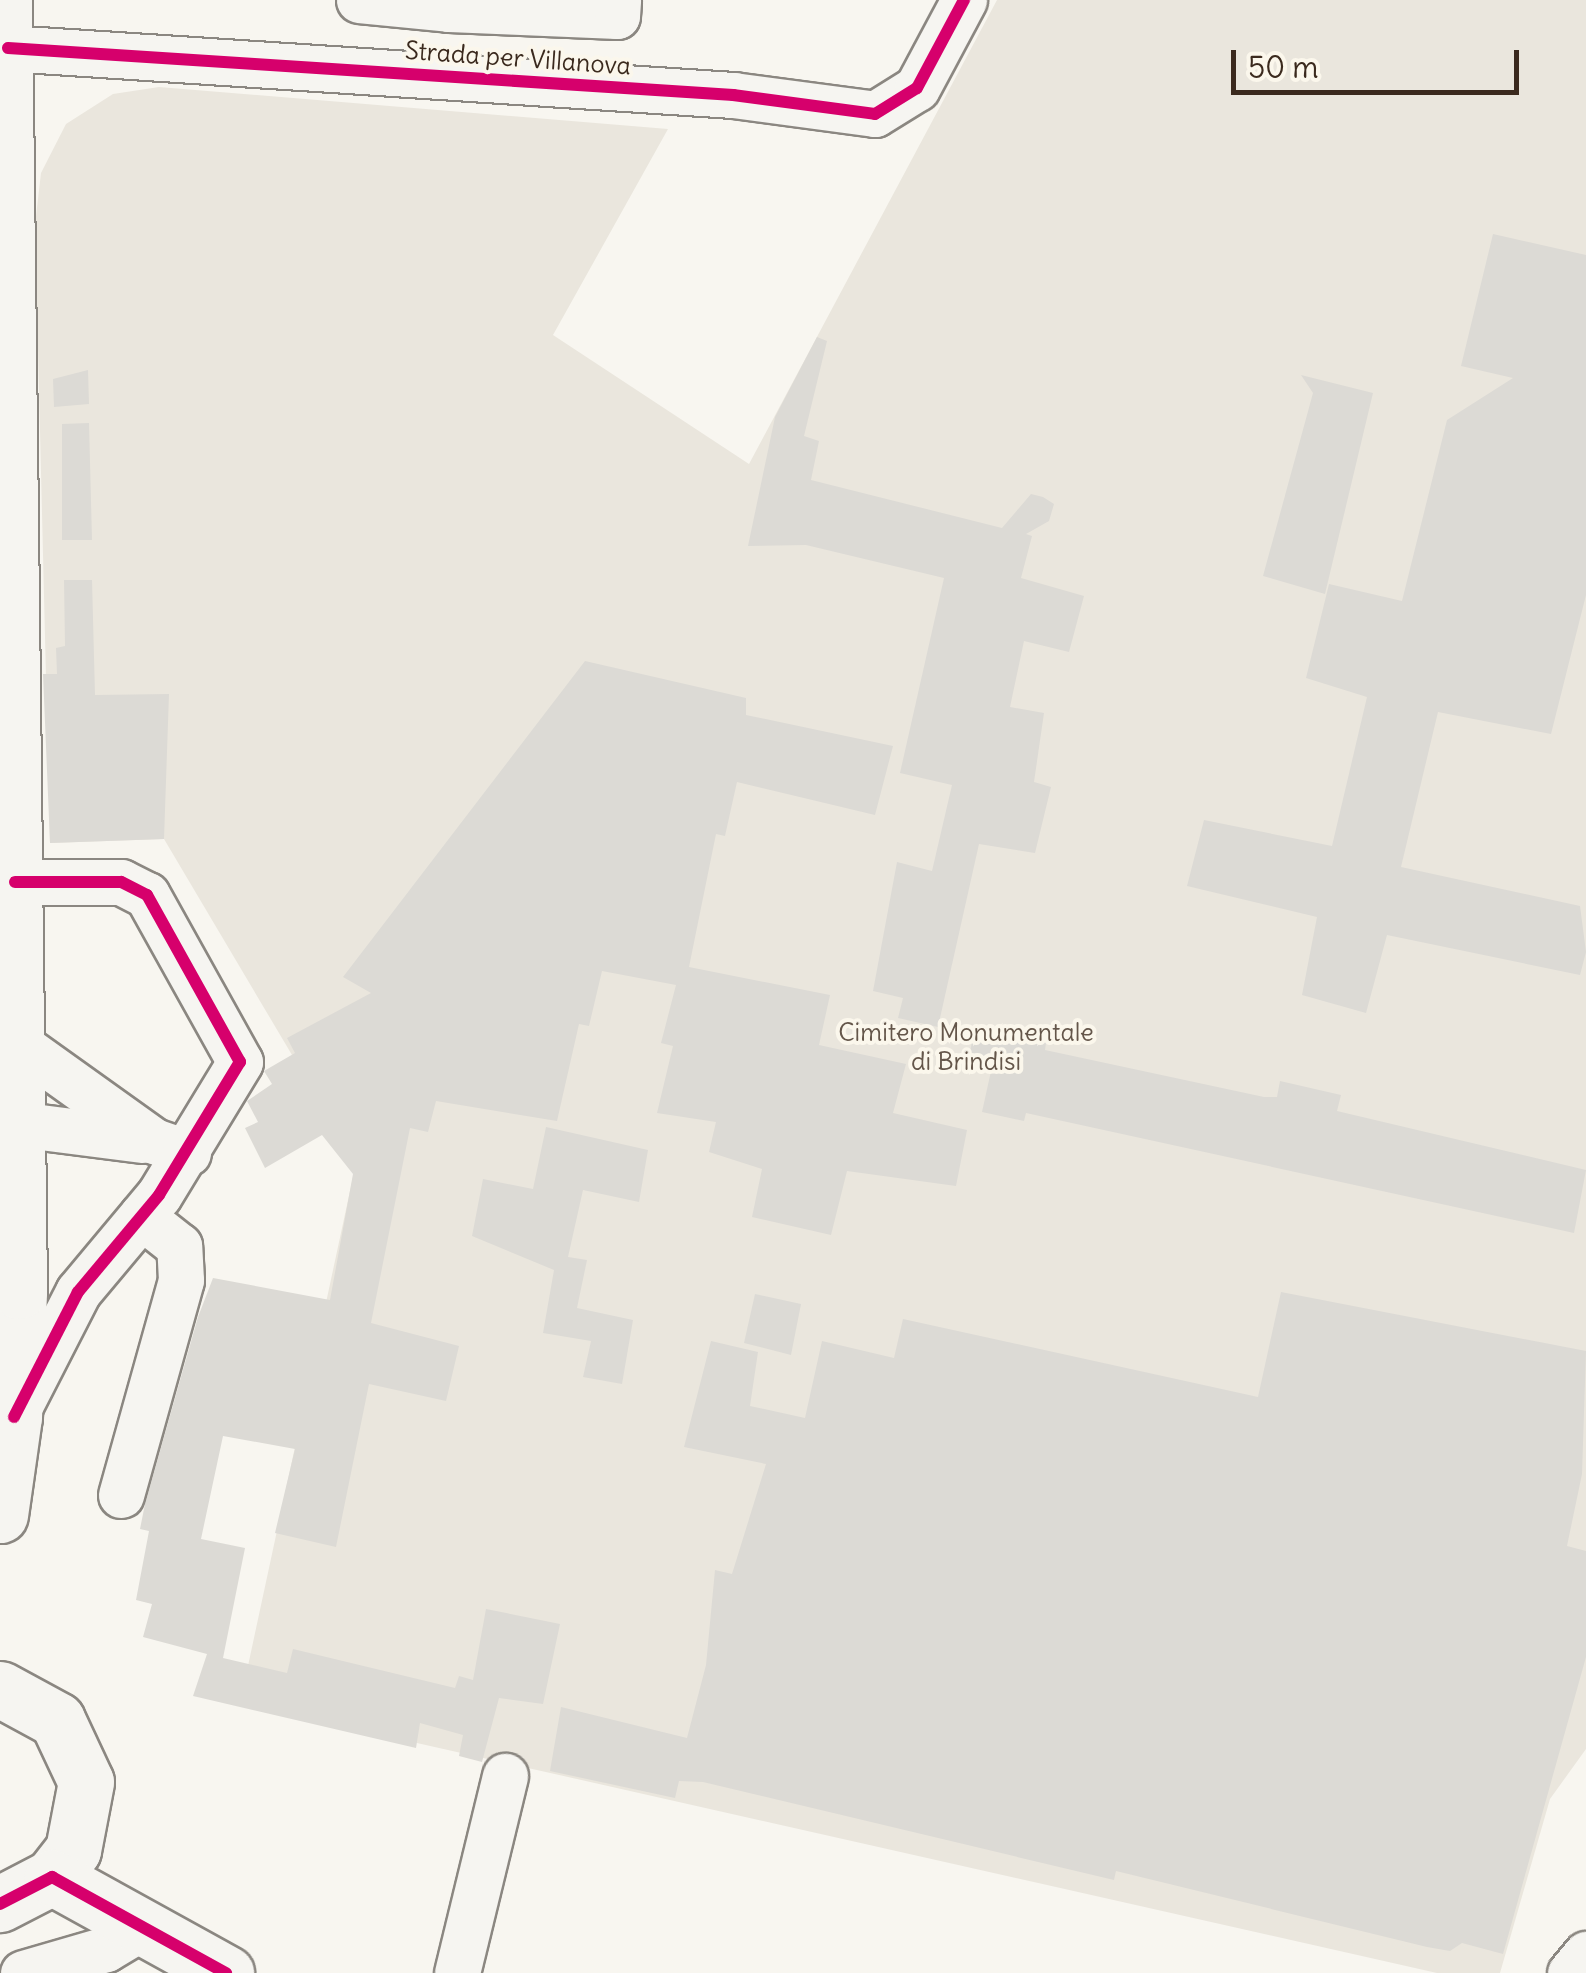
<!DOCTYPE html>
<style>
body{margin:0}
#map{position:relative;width:1586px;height:1973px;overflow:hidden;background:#f8f6f0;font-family:Delius,sans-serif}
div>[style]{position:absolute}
.green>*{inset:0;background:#eae6dd}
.building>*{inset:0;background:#dcdad5}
.roads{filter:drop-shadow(2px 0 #8b8781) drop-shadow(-2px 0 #8b8781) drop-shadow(0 2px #8b8781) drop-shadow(0 -2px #8b8781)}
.minor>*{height:45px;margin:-22.5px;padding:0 22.5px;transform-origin:22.5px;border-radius:22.5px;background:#f6f5f1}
.major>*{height:55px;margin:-27.5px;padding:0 27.5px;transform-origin:27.5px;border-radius:27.5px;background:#f6f5f1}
.cycleway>*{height:12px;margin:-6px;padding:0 6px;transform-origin:6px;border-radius:6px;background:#d6006c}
span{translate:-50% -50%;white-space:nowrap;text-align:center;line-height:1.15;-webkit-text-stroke:8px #fbf7ec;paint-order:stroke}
.street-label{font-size:25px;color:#3b2a1e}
.park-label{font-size:25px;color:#64564a}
.scale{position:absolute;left:1231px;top:50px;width:288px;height:45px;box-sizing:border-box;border:5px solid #3b2a1e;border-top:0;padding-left:12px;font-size:30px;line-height:35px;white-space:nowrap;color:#3b2a1e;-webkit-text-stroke:8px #fbf7ec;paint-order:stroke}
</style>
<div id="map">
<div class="green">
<i style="clip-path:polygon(997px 0,1586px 0,1586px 1749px,1550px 1799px,1500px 1973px,1437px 1973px,240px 1703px,356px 1163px,164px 839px,50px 843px,35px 225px,41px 173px,66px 124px,113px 94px,159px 87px,668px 129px,553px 335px,749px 464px)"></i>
</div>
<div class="building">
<i style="clip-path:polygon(1493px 234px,1586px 255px,1586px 595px,1551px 734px,1438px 712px,1401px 867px,1580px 906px,1586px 952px,1580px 975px,1387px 935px,1366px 1013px,1302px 995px,1317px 917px,1187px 886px,1204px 820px,1332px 846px,1367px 697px,1306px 678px,1329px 584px,1402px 601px,1447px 420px,1513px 378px,1461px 366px)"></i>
<i style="clip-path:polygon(817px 337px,827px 341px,804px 436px,819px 441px,811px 480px,1002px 528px,1031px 494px,1043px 497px,1054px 504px,1049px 521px,1026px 534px,1032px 536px,1021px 578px,1084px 596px,1069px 652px,1024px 641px,1010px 707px,1044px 713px,1034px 782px,1051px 787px,1035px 853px,979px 844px,938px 1027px,898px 1018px,903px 998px,873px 991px,897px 862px,932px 871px,952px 785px,900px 773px,944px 578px,806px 545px,748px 546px,775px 417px)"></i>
<i style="clip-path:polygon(88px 370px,89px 404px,54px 407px,53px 379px)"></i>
<i style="clip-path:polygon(1301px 375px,1373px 393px,1325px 594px,1263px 576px,1313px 393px)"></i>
<i style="clip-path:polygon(89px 423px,92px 540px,62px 540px,62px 424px)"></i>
<i style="clip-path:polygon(64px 580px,92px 580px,95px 695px,169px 694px,164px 839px,50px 843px,43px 674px,57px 674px,56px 648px,65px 646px)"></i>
<i style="clip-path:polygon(585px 661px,746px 698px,746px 715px,893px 746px,875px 815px,737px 782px,725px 836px,716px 834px,689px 967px,830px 995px,819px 1045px,906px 1064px,893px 1113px,967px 1130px,956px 1186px,847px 1171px,831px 1235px,752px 1217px,762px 1169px,709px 1152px,716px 1122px,657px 1113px,673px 1046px,661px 1043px,676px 985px,602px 971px,589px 1026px,579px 1024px,557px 1121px,436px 1101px,428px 1132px,410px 1128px,371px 1323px,459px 1346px,446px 1401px,369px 1384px,336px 1547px,275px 1533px,295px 1449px,223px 1436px,201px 1539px,245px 1548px,223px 1658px,287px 1673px,293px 1649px,455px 1688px,459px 1676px,473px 1680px,486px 1609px,560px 1624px,543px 1704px,499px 1698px,482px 1762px,459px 1756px,463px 1735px,420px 1723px,416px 1748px,193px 1696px,207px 1654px,143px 1637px,152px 1604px,136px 1600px,149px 1531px,140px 1529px,145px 1504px,198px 1317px,213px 1278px,330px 1300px,353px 1174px,322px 1135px,265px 1168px,245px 1128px,258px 1122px,247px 1101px,272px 1084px,264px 1071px,295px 1053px,287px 1038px,371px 993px,343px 977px)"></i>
<i style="clip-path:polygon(975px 1025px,1046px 1043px,1045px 1050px,1264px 1097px,1277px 1097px,1280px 1081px,1341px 1095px,1337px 1111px,1586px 1170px,1574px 1233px,1026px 1113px,1024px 1121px,982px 1112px,993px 1062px,969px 1058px)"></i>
<i style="clip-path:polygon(546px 1127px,648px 1150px,639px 1202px,583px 1190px,568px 1257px,587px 1260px,577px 1308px,633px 1320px,622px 1384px,583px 1377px,591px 1341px,543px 1333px,554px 1270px,472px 1236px,483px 1179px,533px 1189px)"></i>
<i style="clip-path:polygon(1281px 1292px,1586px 1351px,1582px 1474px,1567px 1546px,1586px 1551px,1586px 1657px,1503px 1954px,1462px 1943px,1450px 1951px,1427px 1947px,1116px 1871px,1114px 1880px,703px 1782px,679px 1781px,675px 1798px,550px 1771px,561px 1707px,687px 1738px,706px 1665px,715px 1570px,732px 1574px,766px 1464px,684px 1447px,711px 1341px,758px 1352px,750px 1406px,805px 1418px,822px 1341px,894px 1358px,903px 1319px,1258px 1397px)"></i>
<i style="clip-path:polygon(755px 1294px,801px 1304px,791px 1355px,744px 1343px)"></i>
</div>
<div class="roads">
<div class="minor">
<i style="left:359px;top:0;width:90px;rotate:5.7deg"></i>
<i style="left:449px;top:0;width:9px;rotate:90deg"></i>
<i style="left:449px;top:9px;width:168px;rotate:2.4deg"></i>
<i style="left:617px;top:16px;width:16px;rotate:-86deg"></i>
<i style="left:8px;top:48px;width:727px;rotate:3.71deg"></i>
<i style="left:733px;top:95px;width:143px;rotate:7.6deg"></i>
<i style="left:875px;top:114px;width:49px;rotate:-31.8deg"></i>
<i style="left:917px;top:88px;width:100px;rotate:-61.9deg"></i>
<i style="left:15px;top:882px;width:106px"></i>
<i style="left:121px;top:882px;width:29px;rotate:27deg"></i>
<i style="left:147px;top:895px;width:191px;rotate:60.9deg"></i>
<i style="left:240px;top:1062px;width:156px;rotate:121.3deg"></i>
<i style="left:159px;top:1195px;width:126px;rotate:129.9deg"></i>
<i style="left:78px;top:1292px;width:134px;rotate:117.1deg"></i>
<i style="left:17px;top:1043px;width:168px;rotate:35.6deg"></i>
<i style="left:154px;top:1141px;width:36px;rotate:19deg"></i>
<i style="left:17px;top:1124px;width:126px;rotate:7.3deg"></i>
<i style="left:121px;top:1495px;width:223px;rotate:-74.4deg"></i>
<i style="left:181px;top:1280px;width:34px;rotate:-93deg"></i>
<i style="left:179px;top:1246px;width:48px;rotate:-141.7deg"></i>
<i style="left:23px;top:1973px;width:86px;rotate:-16.1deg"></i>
<i style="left:106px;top:1949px;width:37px;rotate:-31deg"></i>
<i style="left:457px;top:1973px;width:203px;rotate:-76.3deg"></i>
<i style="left:1570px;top:1973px;width:25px;rotate:-50deg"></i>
</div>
<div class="major">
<i style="left:0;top:1515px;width:99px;rotate:-81.9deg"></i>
<i style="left:14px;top:1417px;width:126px;rotate:-87.7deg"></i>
<i style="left:19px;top:1291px;width:1291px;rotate:-90.67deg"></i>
<i style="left:0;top:1689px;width:65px;rotate:28.5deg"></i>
<i style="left:57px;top:1720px;width:68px;rotate:64.9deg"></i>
<i style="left:86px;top:1782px;width:69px;rotate:100.8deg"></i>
<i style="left:73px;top:1850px;width:34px;rotate:128deg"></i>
<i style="left:52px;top:1877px;width:59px;rotate:152.6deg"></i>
<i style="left:52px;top:1877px;width:199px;rotate:28.9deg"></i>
</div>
</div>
<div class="cycleway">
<i style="left:8px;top:48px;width:727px;rotate:3.71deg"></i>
<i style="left:733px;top:95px;width:143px;rotate:7.6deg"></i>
<i style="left:875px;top:114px;width:49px;rotate:-31.8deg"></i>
<i style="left:917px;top:88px;width:100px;rotate:-61.9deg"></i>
<i style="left:14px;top:1417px;width:140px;rotate:-62.9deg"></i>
<i style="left:78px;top:1292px;width:126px;rotate:-50.1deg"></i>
<i style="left:159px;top:1195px;width:156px;rotate:-58.7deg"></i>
<i style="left:240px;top:1062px;width:191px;rotate:-119.1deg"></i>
<i style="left:147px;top:895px;width:29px;rotate:-153deg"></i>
<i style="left:121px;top:882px;width:106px;rotate:180deg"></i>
<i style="left:0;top:1904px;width:59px;rotate:-27.4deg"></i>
<i style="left:52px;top:1877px;width:199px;rotate:28.9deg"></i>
</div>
<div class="street-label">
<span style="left:518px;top:58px;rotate:4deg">Strada per Villanova</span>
</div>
<div class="park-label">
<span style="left:966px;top:1047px">Cimitero Monumentale<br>di Brindisi</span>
</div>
<div class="scale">50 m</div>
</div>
